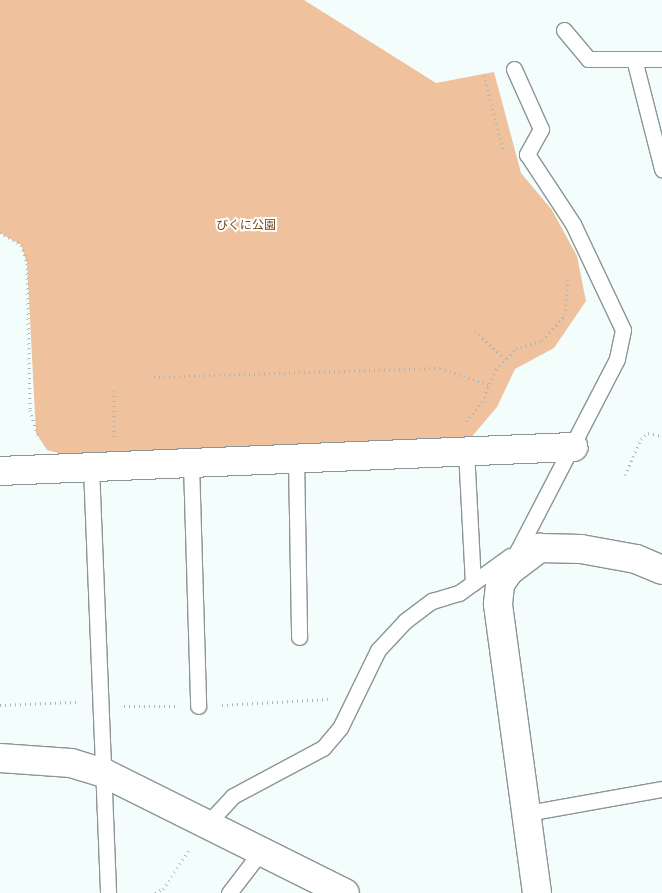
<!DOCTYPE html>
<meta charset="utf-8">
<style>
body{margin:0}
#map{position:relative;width:662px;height:893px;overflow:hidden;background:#f3fdfc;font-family:Inter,"Noto Sans JP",sans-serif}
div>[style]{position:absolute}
.green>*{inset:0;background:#efc29d}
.path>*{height:3px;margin-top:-1.5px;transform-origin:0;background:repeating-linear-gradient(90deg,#aeb5b5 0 1px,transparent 0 5px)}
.roads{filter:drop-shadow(1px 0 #8c9595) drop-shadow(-1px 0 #8c9595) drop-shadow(0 1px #8c9595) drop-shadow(0 -1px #8c9595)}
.service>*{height:15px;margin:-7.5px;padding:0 7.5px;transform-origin:7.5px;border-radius:7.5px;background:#fff}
.minor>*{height:28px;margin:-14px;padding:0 14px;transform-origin:14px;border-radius:14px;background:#fff}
span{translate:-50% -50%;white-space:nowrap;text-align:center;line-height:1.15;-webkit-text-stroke:4px #fff;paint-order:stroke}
.park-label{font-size:12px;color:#72461a}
</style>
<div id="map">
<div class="green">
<i style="clip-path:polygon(0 0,304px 0,436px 83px,494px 72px,521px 173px,552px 210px,577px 256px,586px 301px,554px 348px,515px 369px,497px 407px,469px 440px,433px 438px,69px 456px,47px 450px,36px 433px,27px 263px,21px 245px,0 233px)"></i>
</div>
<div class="path">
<i style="left:484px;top:75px;width:77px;rotate:75.8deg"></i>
<i style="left:0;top:232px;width:25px;rotate:32deg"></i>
<i style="left:21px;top:245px;width:19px;rotate:72deg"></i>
<i style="left:27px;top:263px;width:147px;rotate:88.8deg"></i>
<i style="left:30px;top:410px;width:30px;rotate:73deg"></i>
<i style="left:475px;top:331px;width:42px;rotate:43.1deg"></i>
<i style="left:154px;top:377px;width:286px;rotate:-1.8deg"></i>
<i style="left:440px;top:368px;width:53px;rotate:18.8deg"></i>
<i style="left:114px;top:391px;width:47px;rotate:90deg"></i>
<i style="left:466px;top:421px;width:25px;rotate:-50deg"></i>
<i style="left:482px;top:402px;width:36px;rotate:-67deg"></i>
<i style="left:496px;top:369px;width:28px;rotate:-45deg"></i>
<i style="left:516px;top:349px;width:28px;rotate:-19deg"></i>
<i style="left:542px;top:340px;width:34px;rotate:-47deg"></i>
<i style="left:565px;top:315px;width:40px;rotate:-85.7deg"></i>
<i style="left:625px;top:475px;width:39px;rotate:-66deg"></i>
<i style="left:641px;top:439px;width:9px;rotate:-41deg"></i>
<i style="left:648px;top:433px;width:14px;rotate:12deg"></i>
<i style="left:0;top:705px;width:76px;rotate:-2.3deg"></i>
<i style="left:222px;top:705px;width:106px;rotate:-3.2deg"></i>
<i style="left:124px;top:706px;width:51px"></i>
<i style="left:155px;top:893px;width:9px;rotate:-27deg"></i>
<i style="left:163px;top:889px;width:48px;rotate:-56deg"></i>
</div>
<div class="roads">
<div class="service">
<i style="left:564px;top:30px;width:38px;rotate:50deg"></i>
<i style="left:588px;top:59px;width:74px"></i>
<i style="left:634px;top:59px;width:114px;rotate:75.7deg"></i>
<i style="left:514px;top:69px;width:66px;rotate:65.8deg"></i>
<i style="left:541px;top:129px;width:29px;rotate:119deg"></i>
<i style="left:527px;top:154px;width:84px;rotate:56.7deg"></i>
<i style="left:573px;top:224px;width:117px;rotate:64.7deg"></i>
<i style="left:623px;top:330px;width:30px;rotate:102deg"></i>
<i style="left:617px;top:359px;width:215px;rotate:117.4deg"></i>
<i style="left:518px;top:550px;width:10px;rotate:53deg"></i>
<i style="left:466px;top:450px;width:133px;rotate:87deg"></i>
<i style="left:296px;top:458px;width:179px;rotate:89deg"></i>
<i style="left:191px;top:463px;width:243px;rotate:88.3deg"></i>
<i style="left:91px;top:467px;width:426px;rotate:87.7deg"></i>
<i style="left:527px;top:813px;width:137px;rotate:-10.1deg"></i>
<i style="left:207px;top:824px;width:38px;rotate:-47deg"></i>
<i style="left:233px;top:796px;width:102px;rotate:-28.1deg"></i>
<i style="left:323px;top:748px;width:26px;rotate:-50deg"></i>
<i style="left:340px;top:728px;width:87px;rotate:-64deg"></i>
<i style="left:378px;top:650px;width:40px;rotate:-47deg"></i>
<i style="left:405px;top:621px;width:34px;rotate:-37deg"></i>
<i style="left:432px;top:601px;width:28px;rotate:-17deg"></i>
<i style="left:459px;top:593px;width:63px;rotate:-36deg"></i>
<i style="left:229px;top:893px;width:54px;rotate:-52.5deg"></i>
</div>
<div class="minor">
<i style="left:0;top:471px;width:574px;rotate:-2.4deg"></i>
<i style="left:0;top:758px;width:71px;rotate:4deg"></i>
<i style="left:71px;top:763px;width:34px;rotate:17deg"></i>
<i style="left:104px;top:773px;width:269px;rotate:26.5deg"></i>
<i style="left:537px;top:893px;width:292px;rotate:-97.7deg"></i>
<i style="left:498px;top:604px;width:20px;rotate:-84deg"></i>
<i style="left:500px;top:584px;width:16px;rotate:-55deg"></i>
<i style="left:509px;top:571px;width:39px;rotate:-37deg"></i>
<i style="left:540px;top:548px;width:41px;rotate:1.4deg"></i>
<i style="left:581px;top:549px;width:56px;rotate:10.3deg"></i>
<i style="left:636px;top:559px;width:28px;rotate:23deg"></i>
</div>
</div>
<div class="park-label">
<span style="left:246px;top:225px">びくに公園</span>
</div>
</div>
